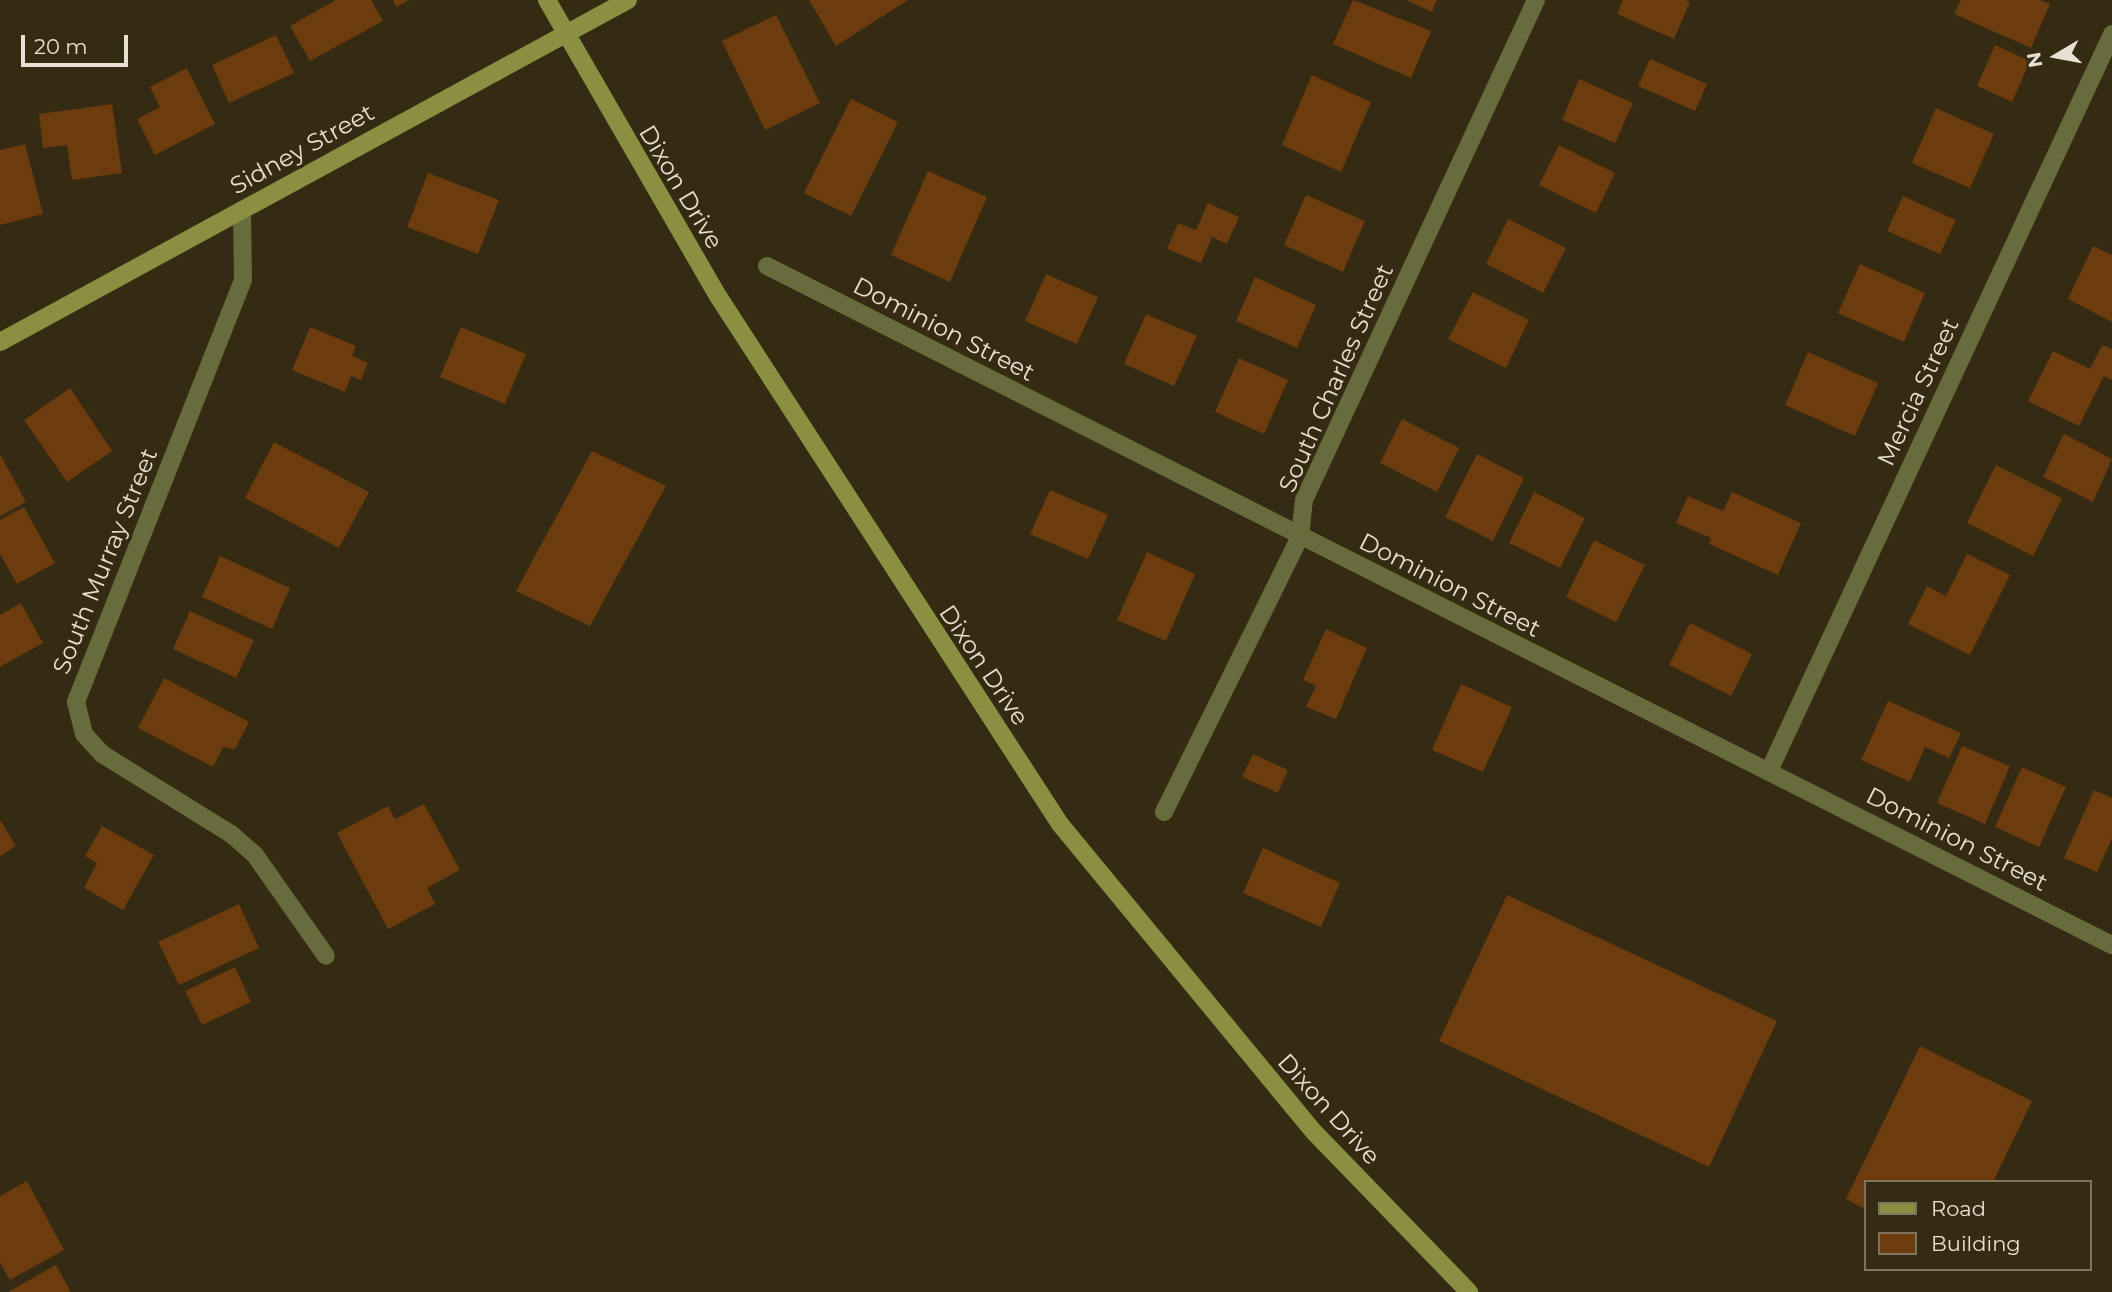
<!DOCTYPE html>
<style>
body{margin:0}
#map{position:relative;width:2112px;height:1292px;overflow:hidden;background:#352a12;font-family:Montserrat,sans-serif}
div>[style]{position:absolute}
.building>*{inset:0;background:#6c3b0e}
.street>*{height:18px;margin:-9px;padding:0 9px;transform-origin:9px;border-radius:9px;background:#686c3d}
.secondary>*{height:18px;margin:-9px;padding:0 9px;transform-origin:9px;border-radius:9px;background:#8a8f42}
span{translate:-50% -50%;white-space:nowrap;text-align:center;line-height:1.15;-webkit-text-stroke:7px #352a12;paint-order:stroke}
.street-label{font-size:24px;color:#e8e1d3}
.legend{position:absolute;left:1864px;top:1180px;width:228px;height:91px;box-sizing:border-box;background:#352a12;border:2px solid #7d735f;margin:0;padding:9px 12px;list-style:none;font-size:21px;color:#e8e1d3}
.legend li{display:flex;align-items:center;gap:14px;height:35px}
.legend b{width:35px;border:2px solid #7d735f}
.north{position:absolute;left:2021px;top:21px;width:70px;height:70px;-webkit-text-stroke:5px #352a12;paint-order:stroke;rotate:260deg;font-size:19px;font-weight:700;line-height:28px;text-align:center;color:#e8e1d3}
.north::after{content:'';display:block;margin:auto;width:24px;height:32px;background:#e8e1d3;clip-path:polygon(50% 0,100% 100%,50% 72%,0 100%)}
.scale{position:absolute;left:21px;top:35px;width:107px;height:32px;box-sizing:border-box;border:4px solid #e8e1d3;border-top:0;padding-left:9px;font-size:21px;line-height:24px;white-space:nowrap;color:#e8e1d3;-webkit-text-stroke:5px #352a12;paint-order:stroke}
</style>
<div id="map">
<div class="building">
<i style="clip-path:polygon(336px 0,371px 0,383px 21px,310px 61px,290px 26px)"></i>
<i style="clip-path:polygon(393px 0,409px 0,396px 7px)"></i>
<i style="clip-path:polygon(809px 0,908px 0,836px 46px)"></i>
<i style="clip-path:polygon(1353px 0,1431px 31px,1411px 78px,1333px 44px)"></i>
<i style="clip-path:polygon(1406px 0,1437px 0,1432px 12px)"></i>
<i style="clip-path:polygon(1623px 0,1685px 0,1690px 2px,1674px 39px,1617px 14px)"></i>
<i style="clip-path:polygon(1961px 0,2040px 0,2050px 4px,2031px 48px,1954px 14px)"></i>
<i style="clip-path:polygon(776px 15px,820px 103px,765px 130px,722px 41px)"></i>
<i style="clip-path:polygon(276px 35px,294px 73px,229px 103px,212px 65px)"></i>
<i style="clip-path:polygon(1995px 45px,2030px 61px,2012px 102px,1977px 86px)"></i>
<i style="clip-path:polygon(1650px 59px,1707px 84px,1695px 111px,1638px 86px)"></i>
<i style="clip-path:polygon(187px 68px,215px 124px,155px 155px,137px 119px,160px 107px,150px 87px)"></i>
<i style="clip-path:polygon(1312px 75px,1371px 102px,1341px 172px,1282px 145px)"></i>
<i style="clip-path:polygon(1579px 79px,1633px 103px,1615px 143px,1562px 120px)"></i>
<i style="clip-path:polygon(851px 99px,898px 122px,851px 216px,804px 193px)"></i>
<i style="clip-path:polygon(112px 104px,122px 173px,72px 180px,67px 145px,43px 148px,39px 114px)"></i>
<i style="clip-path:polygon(1936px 108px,1994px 134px,1970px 188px,1912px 163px)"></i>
<i style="clip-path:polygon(25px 144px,43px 214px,0 225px,0 150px)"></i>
<i style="clip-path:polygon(1559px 145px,1615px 173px,1596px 213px,1539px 185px)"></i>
<i style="clip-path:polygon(928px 171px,987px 197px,950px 282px,891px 255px)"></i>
<i style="clip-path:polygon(428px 173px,499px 200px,478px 254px,407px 227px)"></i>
<i style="clip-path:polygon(1306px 195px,1365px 221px,1343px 272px,1284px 245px)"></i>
<i style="clip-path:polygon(1903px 196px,1956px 220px,1940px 254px,1887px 231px)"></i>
<i style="clip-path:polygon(1208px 203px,1239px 217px,1227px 244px,1212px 237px,1201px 263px,1167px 249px,1178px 223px,1196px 230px)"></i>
<i style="clip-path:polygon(1508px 219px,1566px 248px,1543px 293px,1486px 264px)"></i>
<i style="clip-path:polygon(2093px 246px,2112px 255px,2112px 322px,2068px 299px)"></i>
<i style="clip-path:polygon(1860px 264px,1925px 293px,1904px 342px,1838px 313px)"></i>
<i style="clip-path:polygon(1046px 274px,1098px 297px,1077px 344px,1025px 321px)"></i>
<i style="clip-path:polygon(1255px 277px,1316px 305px,1297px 348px,1236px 321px)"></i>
<i style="clip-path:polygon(1473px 292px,1529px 320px,1506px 368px,1448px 339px)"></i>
<i style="clip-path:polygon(1146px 314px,1197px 336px,1174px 386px,1124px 364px)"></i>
<i style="clip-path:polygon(310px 327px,356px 346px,352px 356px,368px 363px,361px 380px,351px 376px,345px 392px,292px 370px)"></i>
<i style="clip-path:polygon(461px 327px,526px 354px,505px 404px,440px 377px)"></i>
<i style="clip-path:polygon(2102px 345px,2112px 349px,2112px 380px,2104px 376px,2079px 426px,2028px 401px,2053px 351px,2090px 369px)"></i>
<i style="clip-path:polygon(1808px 352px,1878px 383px,1855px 436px,1785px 405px)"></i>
<i style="clip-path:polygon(1239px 358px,1288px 380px,1264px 434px,1215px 412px)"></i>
<i style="clip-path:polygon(70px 388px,112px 451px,67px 482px,24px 420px)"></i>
<i style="clip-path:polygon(1402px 419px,1459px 448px,1437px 492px,1380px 463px)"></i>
<i style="clip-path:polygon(2064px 434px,2112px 459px,2093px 502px,2043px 477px)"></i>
<i style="clip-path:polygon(274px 442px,369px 492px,339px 548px,245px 498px)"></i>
<i style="clip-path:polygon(592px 451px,666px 486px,590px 626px,516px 591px)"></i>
<i style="clip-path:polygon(0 454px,26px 502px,0 516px)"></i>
<i style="clip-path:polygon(1477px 454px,1524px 478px,1493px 541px,1445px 517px)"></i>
<i style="clip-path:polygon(1996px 465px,2062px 498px,2033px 556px,1967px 523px)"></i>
<i style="clip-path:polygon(1050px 490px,1108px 515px,1088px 559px,1030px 534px)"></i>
<i style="clip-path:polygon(1534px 492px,1585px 518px,1560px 568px,1509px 543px)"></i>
<i style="clip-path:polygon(1732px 492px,1801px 523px,1778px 575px,1709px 544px,1711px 538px,1676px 523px,1688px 496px,1723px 511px)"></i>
<i style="clip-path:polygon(24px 507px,55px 563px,17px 584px,0 554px,0 520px)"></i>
<i style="clip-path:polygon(1594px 540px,1645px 565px,1616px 622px,1566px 597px)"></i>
<i style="clip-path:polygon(1147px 552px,1195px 574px,1166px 641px,1117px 620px)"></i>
<i style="clip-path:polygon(1967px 554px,2010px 575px,1970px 655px,1908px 624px,1927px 586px,1946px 596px)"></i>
<i style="clip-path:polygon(220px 556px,290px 588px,272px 629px,202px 597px)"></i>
<i style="clip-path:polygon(21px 603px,43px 643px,0 667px,0 615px)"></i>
<i style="clip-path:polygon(190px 611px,254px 640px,236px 678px,173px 649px)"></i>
<i style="clip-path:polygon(1690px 623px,1752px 654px,1731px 696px,1669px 665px)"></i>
<i style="clip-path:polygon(1326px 629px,1367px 648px,1336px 719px,1306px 707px,1316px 686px,1303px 680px)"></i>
<i style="clip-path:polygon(164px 678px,249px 722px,235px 749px,223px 747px,213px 767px,138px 728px)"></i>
<i style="clip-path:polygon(1461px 684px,1512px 707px,1483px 772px,1432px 750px)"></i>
<i style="clip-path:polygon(1888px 701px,1961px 733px,1949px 758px,1925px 747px,1910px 782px,1861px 760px)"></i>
<i style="clip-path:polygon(1962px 746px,2010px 766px,1985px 824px,1937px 803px)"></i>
<i style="clip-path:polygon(1253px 754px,1288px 770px,1278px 793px,1242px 777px)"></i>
<i style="clip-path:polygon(2022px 767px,2066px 787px,2039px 847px,1995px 827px)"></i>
<i style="clip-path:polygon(2094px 790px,2112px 798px,2112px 838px,2097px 872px,2064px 858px)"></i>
<i style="clip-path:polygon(424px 804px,460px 870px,427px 888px,435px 904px,388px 929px,337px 833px,388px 806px,395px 819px)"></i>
<i style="clip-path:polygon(0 820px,16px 846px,0 856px)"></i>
<i style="clip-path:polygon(102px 826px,154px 855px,123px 910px,84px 888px,97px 863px,85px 856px)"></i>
<i style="clip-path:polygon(1263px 848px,1340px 883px,1321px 927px,1243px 893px)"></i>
<i style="clip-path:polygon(1507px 895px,1777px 1021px,1709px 1167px,1439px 1041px)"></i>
<i style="clip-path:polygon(239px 904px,259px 948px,179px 985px,158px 942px)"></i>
<i style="clip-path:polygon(235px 967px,251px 1002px,202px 1025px,185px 991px)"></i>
<i style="clip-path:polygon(1920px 1046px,2032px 1101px,1993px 1182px,1865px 1182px,1865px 1209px,1846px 1199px)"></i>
<i style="clip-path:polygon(27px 1181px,64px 1250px,10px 1280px,0 1263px,0 1196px)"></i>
<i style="clip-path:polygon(56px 1265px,71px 1292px,8px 1292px)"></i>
</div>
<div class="street">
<i style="left:242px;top:210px;width:70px;rotate:89.2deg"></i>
<i style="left:243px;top:280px;width:454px;rotate:111.6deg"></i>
<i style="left:76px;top:702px;width:33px;rotate:76deg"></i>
<i style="left:84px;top:734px;width:27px;rotate:48deg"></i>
<i style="left:102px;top:754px;width:152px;rotate:31.8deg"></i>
<i style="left:231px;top:834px;width:32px;rotate:41deg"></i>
<i style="left:255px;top:855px;width:123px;rotate:54.9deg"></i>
<i style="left:767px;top:266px;width:1507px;rotate:26.79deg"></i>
<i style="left:1769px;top:771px;width:813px;rotate:-65.04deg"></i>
<i style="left:1164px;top:812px;width:307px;rotate:-63.7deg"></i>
<i style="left:1300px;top:537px;width:37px;rotate:-84deg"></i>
<i style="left:1304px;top:500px;width:551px;rotate:-65.11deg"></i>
</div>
<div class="secondary">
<i style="left:547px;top:0;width:342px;rotate:60deg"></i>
<i style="left:718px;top:296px;width:629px;rotate:57.07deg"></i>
<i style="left:1060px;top:824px;width:399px;rotate:50.5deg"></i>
<i style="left:1314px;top:1132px;width:223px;rotate:45.9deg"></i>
<i style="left:0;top:342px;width:715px;rotate:-28.57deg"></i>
</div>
<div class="street-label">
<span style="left:302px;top:149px;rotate:-29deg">Sidney Street</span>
<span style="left:681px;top:187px;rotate:59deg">Dixon Drive</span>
<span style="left:944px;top:329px;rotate:27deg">Dominion Street</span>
<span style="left:1336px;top:378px;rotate:-66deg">South Charles Street</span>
<span style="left:1918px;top:392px;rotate:-65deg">Mercia Street</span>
<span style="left:105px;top:561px;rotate:-68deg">South Murray Street</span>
<span style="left:1450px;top:585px;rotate:27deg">Dominion Street</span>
<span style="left:984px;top:665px;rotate:56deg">Dixon Drive</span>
<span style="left:1957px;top:839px;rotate:27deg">Dominion Street</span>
<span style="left:1329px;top:1109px;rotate:48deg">Dixon Drive</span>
</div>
<ul class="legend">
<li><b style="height:9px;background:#8a8f42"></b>Road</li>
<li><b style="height:19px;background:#6c3b0e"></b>Building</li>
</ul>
<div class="north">N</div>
<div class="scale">20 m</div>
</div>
